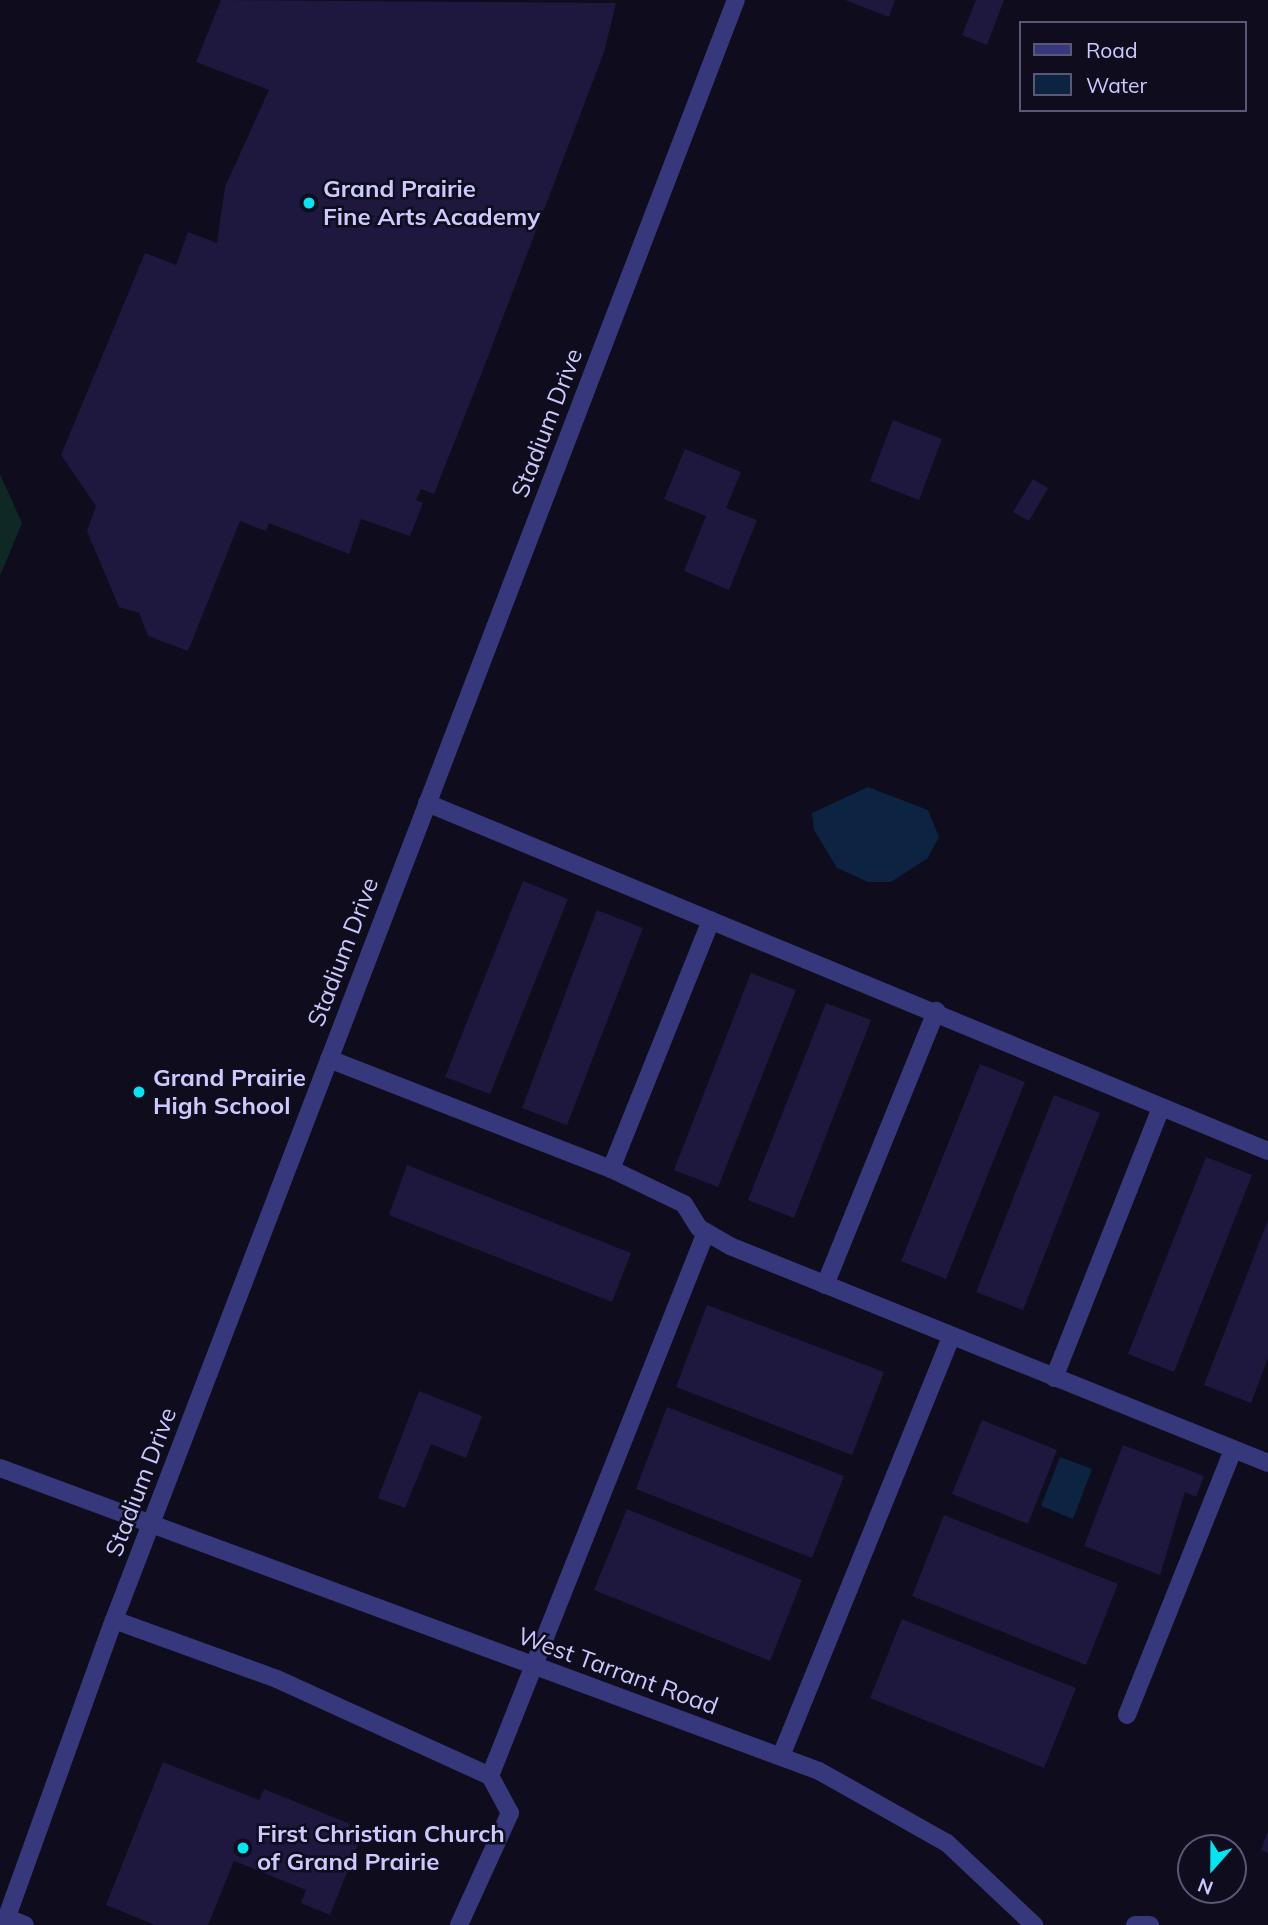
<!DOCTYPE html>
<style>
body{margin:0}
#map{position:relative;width:1268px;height:1925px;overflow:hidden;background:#0e0c1d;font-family:Mulish,sans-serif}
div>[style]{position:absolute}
.green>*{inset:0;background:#0f2725}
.water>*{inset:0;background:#0c2341}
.building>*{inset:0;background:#1e183e}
.minor>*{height:18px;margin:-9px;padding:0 9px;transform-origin:9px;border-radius:9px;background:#37387c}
.dots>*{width:19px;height:19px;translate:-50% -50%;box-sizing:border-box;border:4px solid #0e0c1d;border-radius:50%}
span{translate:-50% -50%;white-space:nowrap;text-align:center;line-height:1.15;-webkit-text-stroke:5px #0e0c1d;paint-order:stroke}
.poi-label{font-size:24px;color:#ccc9ff;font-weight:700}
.left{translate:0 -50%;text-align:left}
.street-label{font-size:24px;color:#ccc9ff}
.legend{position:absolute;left:1019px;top:21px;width:228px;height:91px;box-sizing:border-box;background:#0e0c1d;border:2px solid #5a5877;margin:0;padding:9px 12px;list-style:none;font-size:21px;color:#ccc9ff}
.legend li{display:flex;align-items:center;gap:14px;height:35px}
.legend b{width:35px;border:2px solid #5a5877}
.north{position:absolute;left:1177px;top:1834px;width:70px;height:70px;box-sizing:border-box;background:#0e0c1d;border:2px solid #5a5877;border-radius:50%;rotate:201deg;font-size:19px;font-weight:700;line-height:28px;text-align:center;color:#ccc9ff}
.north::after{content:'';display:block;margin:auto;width:24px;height:32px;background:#02e6f1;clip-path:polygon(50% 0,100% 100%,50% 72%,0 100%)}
</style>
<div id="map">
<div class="green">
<i style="clip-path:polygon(0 474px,22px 523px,0 576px)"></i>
</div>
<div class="water">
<i style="clip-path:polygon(868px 787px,928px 810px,939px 837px,928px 858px,891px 882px,868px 882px,837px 868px,814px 830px,812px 813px)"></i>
<i style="clip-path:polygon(1060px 1457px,1092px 1469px,1073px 1519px,1041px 1506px)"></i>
</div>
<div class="building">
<i style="clip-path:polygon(221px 0,616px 3px,604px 52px,489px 354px,434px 494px,421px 489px,416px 500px,423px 503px,410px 536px,361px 519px,349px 554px,269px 523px,266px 531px,240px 521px,188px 651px,148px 636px,139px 613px,119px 607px,87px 531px,96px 506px,61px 455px,145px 253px,176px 265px,188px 232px,217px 243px,225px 187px,269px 90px,196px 62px)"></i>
<i style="clip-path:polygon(845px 0,895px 0,889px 17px)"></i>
<i style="clip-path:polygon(976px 0,1004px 0,987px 45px,962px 35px)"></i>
<i style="clip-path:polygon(893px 420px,942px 439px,919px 500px,870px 481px)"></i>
<i style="clip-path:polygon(685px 449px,741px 472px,726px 508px,757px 520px,729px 590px,684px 571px,706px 516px,664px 499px)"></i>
<i style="clip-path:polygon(1033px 479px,1048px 488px,1029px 521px,1013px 512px)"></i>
<i style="clip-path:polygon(523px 881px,568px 899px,490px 1094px,445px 1077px)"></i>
<i style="clip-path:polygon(597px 910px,643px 928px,567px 1125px,522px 1108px)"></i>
<i style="clip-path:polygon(751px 973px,796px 990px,718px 1187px,674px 1170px)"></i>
<i style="clip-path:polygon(826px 1003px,871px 1020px,794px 1218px,748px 1200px)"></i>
<i style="clip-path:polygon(980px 1064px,1025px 1082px,946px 1279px,901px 1261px)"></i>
<i style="clip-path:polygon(1054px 1095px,1100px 1113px,1023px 1310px,976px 1292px)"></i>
<i style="clip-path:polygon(1206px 1157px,1252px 1175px,1174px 1372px,1128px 1354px)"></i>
<i style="clip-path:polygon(407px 1165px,631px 1253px,612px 1302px,389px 1215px)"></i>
<i style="clip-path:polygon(1268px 1220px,1268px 1358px,1251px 1403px,1204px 1385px)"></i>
<i style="clip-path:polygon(707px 1305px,884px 1372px,852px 1455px,676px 1387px)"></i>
<i style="clip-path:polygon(419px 1391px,482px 1416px,466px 1458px,431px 1444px,405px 1508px,378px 1498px)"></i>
<i style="clip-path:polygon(667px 1407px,844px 1476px,812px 1558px,636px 1489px)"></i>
<i style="clip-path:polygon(982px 1420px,1057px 1450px,1028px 1524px,952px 1494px)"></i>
<i style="clip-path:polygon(1123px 1445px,1204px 1476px,1196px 1497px,1185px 1492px,1160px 1575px,1084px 1546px)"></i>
<i style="clip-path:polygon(627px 1509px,802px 1580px,770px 1661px,594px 1590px)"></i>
<i style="clip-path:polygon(944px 1515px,1118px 1584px,1086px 1665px,912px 1596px)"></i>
<i style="clip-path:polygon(902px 1619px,1076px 1688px,1044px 1768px,870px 1698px)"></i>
<i style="clip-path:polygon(163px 1762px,259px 1800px,264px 1789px,350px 1824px,348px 1829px,362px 1835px,330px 1915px,301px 1903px,306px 1890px,234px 1861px,208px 1925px,155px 1925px,106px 1905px)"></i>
<i style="clip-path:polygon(1268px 1831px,1268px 1853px,1261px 1850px)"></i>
</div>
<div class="minor">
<i style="left:427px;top:803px;width:910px;rotate:22.48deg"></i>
<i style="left:329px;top:1059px;width:303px;rotate:21.3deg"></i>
<i style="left:611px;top:1169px;width:81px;rotate:25.6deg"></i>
<i style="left:684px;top:1204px;width:28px;rotate:58deg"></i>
<i style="left:699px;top:1228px;width:36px;rotate:30deg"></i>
<i style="left:730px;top:1246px;width:580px;rotate:21.97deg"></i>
<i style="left:611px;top:1169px;width:268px;rotate:-68.1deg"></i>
<i style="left:825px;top:1285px;width:296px;rotate:-67.9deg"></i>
<i style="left:1054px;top:1378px;width:290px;rotate:-68.4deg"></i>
<i style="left:0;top:1468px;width:873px;rotate:20.3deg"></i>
<i style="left:819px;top:1771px;width:147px;rotate:29.4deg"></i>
<i style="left:947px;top:1843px;width:120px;rotate:43.3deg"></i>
<i style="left:114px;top:1620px;width:173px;rotate:19.9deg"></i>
<i style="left:277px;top:1679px;width:234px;rotate:24.5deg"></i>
<i style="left:490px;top:1776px;width:42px;rotate:61.6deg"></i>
<i style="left:510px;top:1813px;width:123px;rotate:114.5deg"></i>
<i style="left:1127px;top:1715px;width:285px;rotate:-68.2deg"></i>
<i style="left:781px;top:1756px;width:452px;rotate:-67.9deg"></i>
<i style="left:490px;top:1776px;width:585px;rotate:-68.34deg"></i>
<i style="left:7px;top:1918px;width:19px;rotate:21deg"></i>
<i style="left:4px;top:1925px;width:324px;rotate:-70.2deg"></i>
<i style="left:114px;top:1620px;width:1735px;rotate:-69deg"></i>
<i style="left:1135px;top:1925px;width:15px"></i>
</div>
<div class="dots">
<i style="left:309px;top:203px;background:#02e6f1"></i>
<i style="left:139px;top:1092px;background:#02e6f1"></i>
<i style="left:243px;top:1848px;background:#02e6f1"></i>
</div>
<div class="poi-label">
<span class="left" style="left:323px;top:203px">Grand Prairie<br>Fine Arts Academy</span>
<span class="left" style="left:153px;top:1092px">Grand Prairie<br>High School</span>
<span class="left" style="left:257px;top:1848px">First Christian Church<br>of Grand Prairie</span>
</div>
<div class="street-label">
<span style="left:547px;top:423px;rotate:-69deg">Stadium Drive</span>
<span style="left:343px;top:952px;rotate:-69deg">Stadium Drive</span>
<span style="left:141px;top:1482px;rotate:-69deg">Stadium Drive</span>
<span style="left:618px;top:1671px;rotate:20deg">West Tarrant Road</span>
</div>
<ul class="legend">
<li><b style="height:9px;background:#37387c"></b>Road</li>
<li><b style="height:19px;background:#0c2341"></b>Water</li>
</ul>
<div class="north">N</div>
</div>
